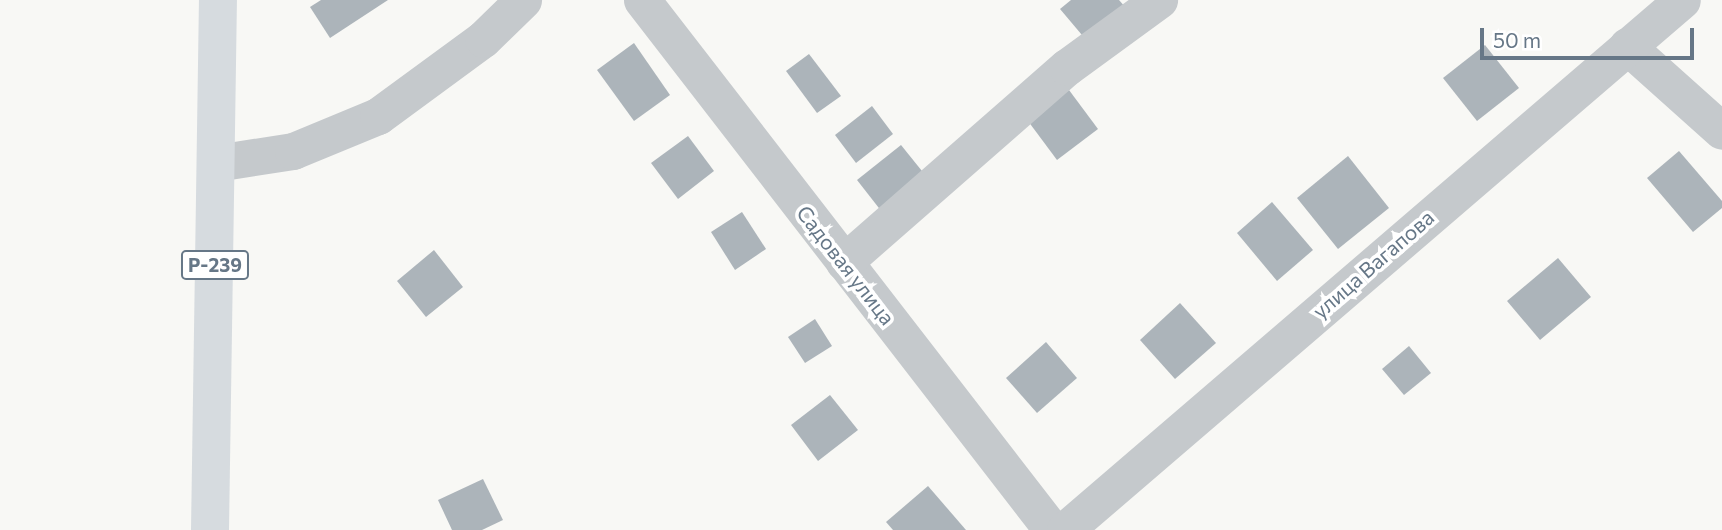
<!DOCTYPE html>
<meta charset="utf-8">
<style>
body{margin:0}
#map{position:relative;width:1722px;height:530px;overflow:hidden;background:#f8f8f5;font-family:Commissioner,sans-serif}
div>[style]{position:absolute}
.building>*{inset:0;background:#acb4ba}
.minor>*{height:37px;margin:-18.5px;padding:0 18.5px;transform-origin:18.5px;border-radius:18.5px;background:#c5c9cc}
.highway>*{height:38px;margin:-19px;padding:0 19px;transform-origin:19px;border-radius:19px;background:#d6dbdf}
span{translate:-50% -50%;white-space:nowrap;text-align:center;line-height:1.15;-webkit-text-stroke:7px #fff;paint-order:stroke}
.shield-label span{padding:2px 5px;background:#fff;border:2px solid;border-radius:5px;-webkit-text-stroke-width:0}
.shield-label{font-size:19px;color:#667787;font-weight:700}
.street-label{font-size:21px;color:#667787}
.scale{position:absolute;left:1480px;top:28px;width:214px;height:32px;box-sizing:border-box;border:4px solid #667787;border-top:0;padding-left:9px;font-size:21px;line-height:24px;white-space:nowrap;color:#667787;-webkit-text-stroke:5px #fff;paint-order:stroke}
</style>
<div id="map">
<div class="building">
<i style="clip-path:polygon(321px 0,388px 0,330px 38px,310px 7px)"></i>
<i style="clip-path:polygon(1071px 0,1119px 0,1126px 8px,1087px 41px,1060px 9px)"></i>
<i style="clip-path:polygon(634px 43px,670px 95px,634px 121px,597px 70px)"></i>
<i style="clip-path:polygon(1485px 45px,1519px 88px,1477px 121px,1443px 78px)"></i>
<i style="clip-path:polygon(809px 54px,841px 96px,817px 113px,786px 71px)"></i>
<i style="clip-path:polygon(1069px 90px,1098px 129px,1057px 160px,1028px 121px)"></i>
<i style="clip-path:polygon(872px 106px,893px 134px,856px 163px,835px 135px)"></i>
<i style="clip-path:polygon(688px 136px,714px 171px,678px 199px,651px 163px)"></i>
<i style="clip-path:polygon(901px 145px,926px 176px,882px 212px,857px 180px)"></i>
<i style="clip-path:polygon(1679px 151px,1722px 201px,1722px 208px,1693px 232px,1647px 178px)"></i>
<i style="clip-path:polygon(1348px 156px,1389px 208px,1338px 249px,1297px 198px)"></i>
<i style="clip-path:polygon(1272px 202px,1313px 250px,1277px 281px,1237px 233px)"></i>
<i style="clip-path:polygon(742px 212px,766px 249px,735px 270px,711px 232px)"></i>
<i style="clip-path:polygon(434px 250px,463px 287px,426px 317px,397px 281px)"></i>
<i style="clip-path:polygon(1558px 258px,1591px 297px,1540px 340px,1507px 301px)"></i>
<i style="clip-path:polygon(1180px 303px,1216px 343px,1175px 379px,1140px 340px)"></i>
<i style="clip-path:polygon(815px 319px,832px 346px,805px 363px,788px 337px)"></i>
<i style="clip-path:polygon(1046px 342px,1077px 378px,1037px 413px,1006px 378px)"></i>
<i style="clip-path:polygon(1409px 346px,1431px 373px,1404px 395px,1382px 369px)"></i>
<i style="clip-path:polygon(830px 395px,858px 430px,818px 461px,791px 425px)"></i>
<i style="clip-path:polygon(483px 479px,503px 520px,482px 530px,452px 530px,438px 500px)"></i>
<i style="clip-path:polygon(928px 486px,966px 530px,893px 530px,886px 522px)"></i>
</div>
<div class="minor">
<i style="left:642px;top:0;width:670px;rotate:52.28deg"></i>
<i style="left:1627px;top:46px;width:127px;rotate:41.8deg"></i>
<i style="left:216px;top:163px;width:78px;rotate:-8.9deg"></i>
<i style="left:293px;top:151px;width:92px;rotate:-22.4deg"></i>
<i style="left:378px;top:116px;width:130px;rotate:-36.3deg"></i>
<i style="left:483px;top:39px;width:56px;rotate:-44.3deg"></i>
<i style="left:844px;top:262px;width:296px;rotate:-41.2deg"></i>
<i style="left:1067px;top:67px;width:114px;rotate:-36.1deg"></i>
<i style="left:1065px;top:530px;width:813px;rotate:-40.66deg"></i>
</div>
<div class="highway">
<i style="left:210px;top:530px;width:530px;rotate:-89.14deg"></i>
</div>
<div class="shield-label">
<span style="left:215px;top:265px">Р-239</span>
</div>
<div class="street-label">
<span style="left:1373px;top:264px;rotate:-41deg">улица Вагапова</span>
<span style="left:846px;top:265px;rotate:52deg">Садовая улица</span>
</div>
<div class="scale">50 m</div>
</div>
